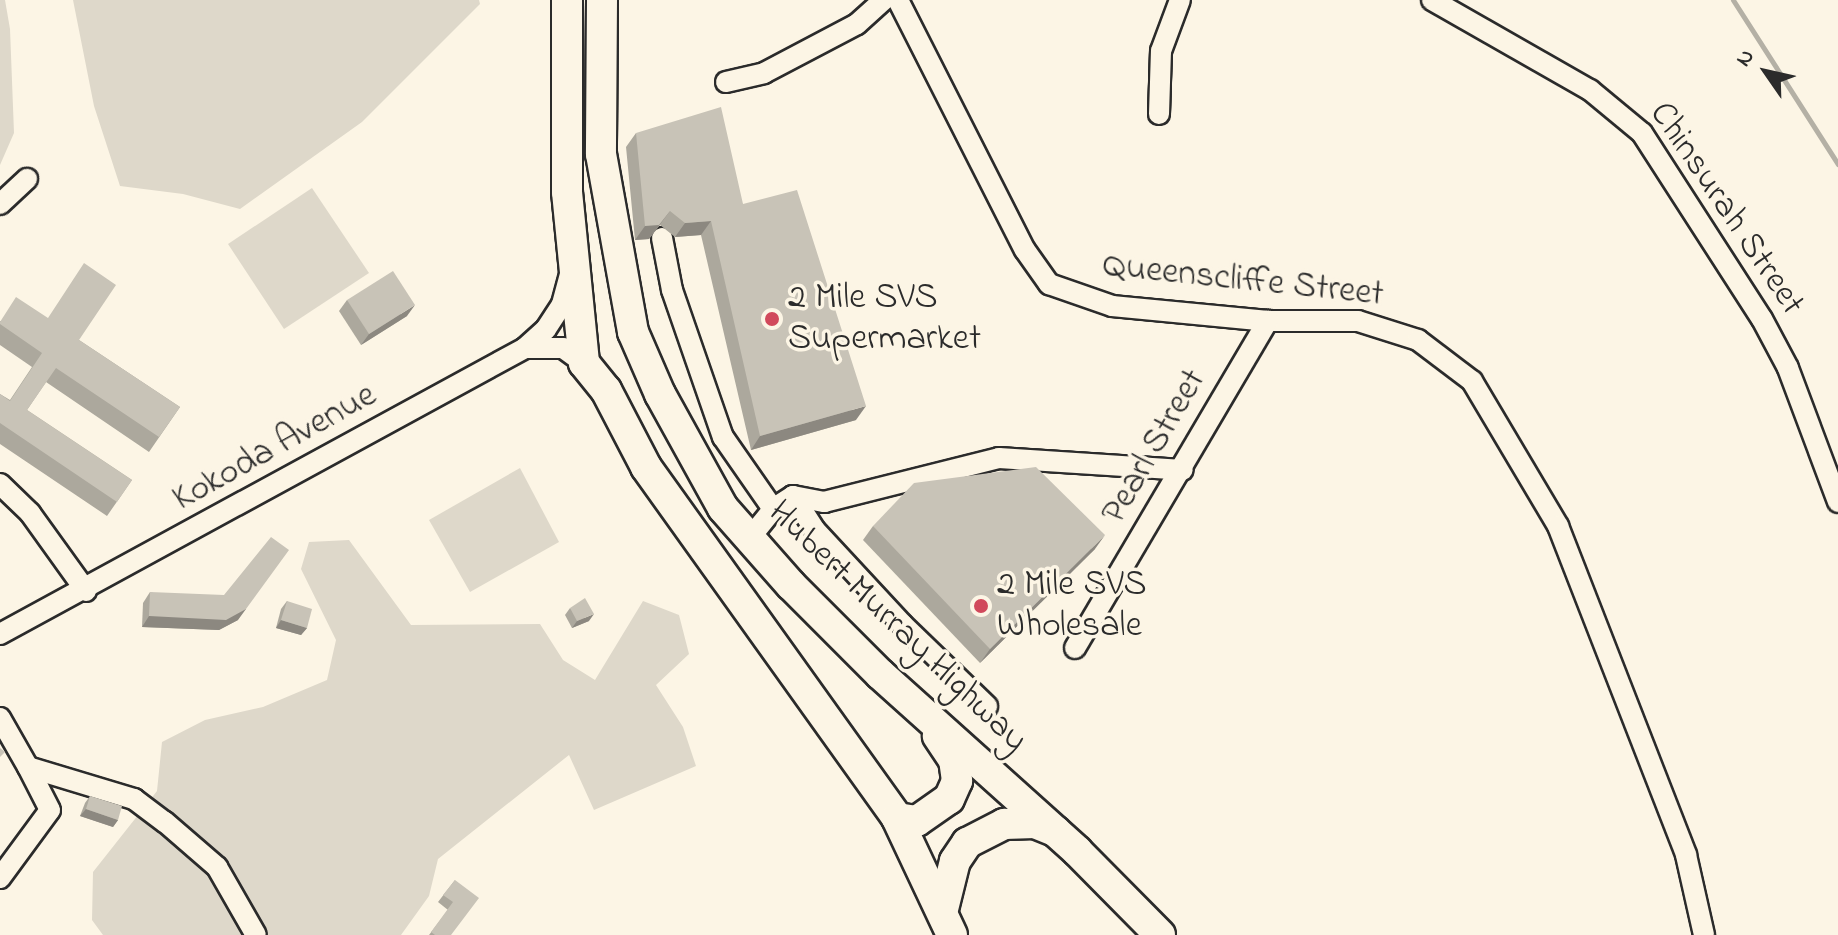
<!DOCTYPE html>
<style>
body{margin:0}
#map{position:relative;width:1838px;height:935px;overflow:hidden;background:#fcf5e5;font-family:"Indie Flower",sans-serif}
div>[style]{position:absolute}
.green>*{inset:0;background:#ded8ca}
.stream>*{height:5px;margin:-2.5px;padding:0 2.5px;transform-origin:2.5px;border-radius:2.5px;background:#b4b0a5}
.roads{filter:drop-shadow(2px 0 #2b2b2b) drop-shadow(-2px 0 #2b2b2b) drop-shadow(0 2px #2b2b2b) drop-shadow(0 -2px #2b2b2b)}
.minor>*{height:20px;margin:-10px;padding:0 10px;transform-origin:10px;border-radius:10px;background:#fcf5e5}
.highway>*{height:30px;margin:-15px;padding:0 15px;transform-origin:15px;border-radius:15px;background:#fcf5e5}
.wall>*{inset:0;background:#aca89d}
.shaded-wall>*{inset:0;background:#8c8880}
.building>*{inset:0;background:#c8c3b7}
.dots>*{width:22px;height:22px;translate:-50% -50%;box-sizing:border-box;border:4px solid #fcf5e5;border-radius:50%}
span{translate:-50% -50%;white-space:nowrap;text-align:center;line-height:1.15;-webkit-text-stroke:7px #fcf5e5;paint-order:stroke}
.street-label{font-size:36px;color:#2b2b2b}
.poi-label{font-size:36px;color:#2b2b2b}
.left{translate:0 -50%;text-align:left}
.north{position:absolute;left:1726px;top:32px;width:80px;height:80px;-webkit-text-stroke:6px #fcf5e5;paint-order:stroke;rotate:304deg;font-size:22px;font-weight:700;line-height:32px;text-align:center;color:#2b2b2b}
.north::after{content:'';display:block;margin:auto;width:28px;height:36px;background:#2b2b2b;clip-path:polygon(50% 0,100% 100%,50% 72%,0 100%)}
</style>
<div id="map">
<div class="green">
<i style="clip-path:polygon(0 0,5px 0,10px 29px,14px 133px,0 165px)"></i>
<i style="clip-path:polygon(73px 0,479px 0,480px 4px,362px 122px,240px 209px,183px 194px,120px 186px,94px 106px)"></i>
<i style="clip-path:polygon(312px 188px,369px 273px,284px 329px,228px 244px)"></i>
<i style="clip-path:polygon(520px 468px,559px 542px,470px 592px,429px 520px)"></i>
<i style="clip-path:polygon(349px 540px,411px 625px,540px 624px,563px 660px,595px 680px,643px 601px,679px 615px,689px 654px,656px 685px,683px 727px,696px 766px,594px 810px,569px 755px,438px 859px,429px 896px,401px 935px,103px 935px,92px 920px,93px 872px,157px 791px,162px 742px,205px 720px,263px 707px,327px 680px,336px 640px,301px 569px,309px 542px)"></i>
</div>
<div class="stream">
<i style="left:1733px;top:0;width:195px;rotate:57.4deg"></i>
</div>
<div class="roads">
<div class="minor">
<i style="left:898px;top:0;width:280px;rotate:63.1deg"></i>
<i style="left:1025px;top:250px;width:42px;rotate:54.8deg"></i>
<i style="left:1049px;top:284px;width:67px;rotate:19.2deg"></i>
<i style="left:1112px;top:306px;width:157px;rotate:5.5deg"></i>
<i style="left:1268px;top:321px;width:90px"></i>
<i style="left:1358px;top:321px;width:63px;rotate:17.6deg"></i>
<i style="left:1418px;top:340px;width:68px;rotate:37.2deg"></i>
<i style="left:1472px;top:381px;width:169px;rotate:59.3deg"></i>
<i style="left:1558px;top:526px;width:353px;rotate:68.7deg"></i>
<i style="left:1686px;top:855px;width:82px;rotate:77.3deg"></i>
<i style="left:1432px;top:0;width:182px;rotate:29.7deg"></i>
<i style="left:1590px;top:90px;width:67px;rotate:39.6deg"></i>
<i style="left:1642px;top:133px;width:221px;rotate:57.2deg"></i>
<i style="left:1762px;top:319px;width:55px;rotate:62deg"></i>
<i style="left:1788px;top:368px;width:143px;rotate:69.5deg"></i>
<i style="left:726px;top:82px;width:39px;rotate:-13deg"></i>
<i style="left:764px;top:73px;width:105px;rotate:-27.8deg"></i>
<i style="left:857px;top:24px;width:36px;rotate:-42deg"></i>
<i style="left:1159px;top:114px;width:63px;rotate:-88.2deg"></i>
<i style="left:1161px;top:51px;width:54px;rotate:-69.6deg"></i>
<i style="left:0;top:204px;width:37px;rotate:-43deg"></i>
<i style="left:662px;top:238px;width:53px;rotate:79.1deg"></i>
<i style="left:672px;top:290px;width:156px;rotate:70.9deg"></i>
<i style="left:723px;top:437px;width:88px;rotate:55.2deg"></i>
<i style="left:525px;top:348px;width:28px;rotate:-42deg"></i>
<i style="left:546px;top:329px;width:30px;rotate:-57deg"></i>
<i style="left:562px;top:304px;width:30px;rotate:-75deg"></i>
<i style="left:0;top:484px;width:42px;rotate:44deg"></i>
<i style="left:30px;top:513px;width:96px;rotate:54.3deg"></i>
<i style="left:793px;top:496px;width:40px;rotate:57.1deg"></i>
<i style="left:815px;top:530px;width:129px;rotate:47.2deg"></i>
<i style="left:903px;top:625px;width:117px;rotate:44deg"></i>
<i style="left:749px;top:539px;width:38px;rotate:-51deg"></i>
<i style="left:773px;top:509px;width:24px;rotate:-33deg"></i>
<i style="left:793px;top:496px;width:32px;rotate:11deg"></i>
<i style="left:824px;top:502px;width:180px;rotate:-14.1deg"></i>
<i style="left:999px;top:458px;width:184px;rotate:3.7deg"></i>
<i style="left:0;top:634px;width:598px;rotate:-28.58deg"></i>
<i style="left:525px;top:348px;width:38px"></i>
<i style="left:563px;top:348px;width:26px;rotate:36deg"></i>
<i style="left:1075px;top:648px;width:380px;rotate:-59.5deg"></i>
<i style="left:0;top:718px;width:56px;rotate:60.3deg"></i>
<i style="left:28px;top:767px;width:111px;rotate:16.8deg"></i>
<i style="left:134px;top:799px;width:39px;rotate:37deg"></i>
<i style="left:165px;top:822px;width:69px;rotate:40.9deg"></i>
<i style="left:217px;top:867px;width:78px;rotate:60.2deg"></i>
<i style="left:0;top:878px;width:84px;rotate:-53.7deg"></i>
<i style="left:50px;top:810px;width:48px;rotate:-117.1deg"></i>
</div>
<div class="highway">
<i style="left:567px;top:0;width:192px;rotate:90deg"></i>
<i style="left:567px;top:192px;width:172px;rotate:84.3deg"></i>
<i style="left:584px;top:363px;width:35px;rotate:51deg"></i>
<i style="left:606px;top:390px;width:87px;rotate:62.5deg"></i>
<i style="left:646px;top:467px;width:432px;rotate:54.4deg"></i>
<i style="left:897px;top:818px;width:129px;rotate:64.8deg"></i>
<i style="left:602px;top:0;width:154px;rotate:90.4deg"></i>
<i style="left:601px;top:154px;width:181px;rotate:79.8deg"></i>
<i style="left:633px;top:332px;width:68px;rotate:66.5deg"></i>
<i style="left:660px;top:394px;width:130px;rotate:61.1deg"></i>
<i style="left:723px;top:508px;width:103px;rotate:48.6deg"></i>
<i style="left:791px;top:585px;width:126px;rotate:45deg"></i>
<i style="left:880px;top:674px;width:265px;rotate:41.9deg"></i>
<i style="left:1077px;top:851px;width:118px;rotate:45.3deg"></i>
<i style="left:897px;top:818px;width:20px;rotate:9deg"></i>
<i style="left:917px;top:821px;width:39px;rotate:-35deg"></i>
<i style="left:949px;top:799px;width:20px;rotate:-66deg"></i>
<i style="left:957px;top:781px;width:21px;rotate:-98deg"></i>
<i style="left:954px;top:760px;width:29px;rotate:-124deg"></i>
<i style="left:943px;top:909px;width:49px;rotate:-76deg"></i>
<i style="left:955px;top:861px;width:22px;rotate:-56deg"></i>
<i style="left:967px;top:843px;width:42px;rotate:-27.2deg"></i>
<i style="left:1004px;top:824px;width:31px;rotate:-2deg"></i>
<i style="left:1035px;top:823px;width:22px;rotate:22deg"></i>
</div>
</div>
<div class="wall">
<i style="clip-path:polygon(636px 133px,743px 204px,856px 420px,751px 450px,701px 235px,675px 237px,660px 225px,649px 239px,635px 240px,626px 147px)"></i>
<i style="clip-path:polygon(347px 300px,407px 316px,361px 345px,339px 311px)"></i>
<i style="clip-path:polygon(0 321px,79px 340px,180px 407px,149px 452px,46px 382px,27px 410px,132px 480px,107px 516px,0 444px,0 394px,10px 400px,32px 367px,0 345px)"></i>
<i style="clip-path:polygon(873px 526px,1095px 549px,980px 663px,863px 540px)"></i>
<i style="clip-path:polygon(150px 592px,238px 620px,219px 630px,142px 627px,143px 603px)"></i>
<i style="clip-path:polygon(287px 601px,307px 628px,301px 635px,276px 628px,281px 609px)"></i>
<i style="clip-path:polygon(570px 608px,589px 621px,572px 628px,565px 615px)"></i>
<i style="clip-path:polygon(90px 796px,118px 820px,113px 827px,80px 816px,85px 803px)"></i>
<i style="clip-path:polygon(455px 880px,451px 935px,429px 935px,448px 910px,438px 902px)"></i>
</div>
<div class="shaded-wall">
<i style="clip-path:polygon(670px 211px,649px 239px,635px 240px,645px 226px)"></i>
<i style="clip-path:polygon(711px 221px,701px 235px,675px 237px,685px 223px)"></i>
<i style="clip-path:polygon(415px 305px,407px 316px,361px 345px,369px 334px)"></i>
<i style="clip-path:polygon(866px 406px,856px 420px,751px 450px,760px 436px)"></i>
<i style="clip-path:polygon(1105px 535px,1095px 549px,980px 663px,990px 649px)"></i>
<i style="clip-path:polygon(289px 550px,238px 620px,219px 630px,142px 627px,149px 616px,246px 609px)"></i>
<i style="clip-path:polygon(594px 614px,589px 621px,572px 628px,577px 621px)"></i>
<i style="clip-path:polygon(281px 620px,307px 628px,301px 635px,276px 628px)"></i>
<i style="clip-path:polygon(86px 809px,118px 820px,113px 827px,80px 816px)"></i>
</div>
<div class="building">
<i style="clip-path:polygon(721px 107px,743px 204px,797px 190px,866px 406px,760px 436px,711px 221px,685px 223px,670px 211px,659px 225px,645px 226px,636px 133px)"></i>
<i style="clip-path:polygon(84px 263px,116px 285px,79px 340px,180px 407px,159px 437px,56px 368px,27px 410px,132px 480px,117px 502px,0 423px,0 394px,10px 401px,42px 353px,0 324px,0 322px,16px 297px,48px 318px)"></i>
<i style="clip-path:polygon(393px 271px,415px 305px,369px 334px,347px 300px)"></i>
<i style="clip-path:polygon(1036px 467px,1105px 535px,990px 649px,873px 526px,914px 483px)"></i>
<i style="clip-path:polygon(271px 537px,289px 550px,246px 609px,226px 620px,149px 616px,150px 592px,224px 595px)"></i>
<i style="clip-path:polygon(585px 598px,594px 614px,577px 621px,570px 608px)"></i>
<i style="clip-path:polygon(287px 601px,312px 609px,307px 628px,281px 620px)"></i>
<i style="clip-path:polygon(0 748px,5px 752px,0 757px)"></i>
<i style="clip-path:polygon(90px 796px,122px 806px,118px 820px,86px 809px)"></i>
<i style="clip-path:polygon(455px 880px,479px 898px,451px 935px,435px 935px,431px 932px,453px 902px,443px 895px)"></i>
</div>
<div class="dots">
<i style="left:772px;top:319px;background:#d1495b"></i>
<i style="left:981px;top:606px;background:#d1495b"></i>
</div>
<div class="street-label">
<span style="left:1726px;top:209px;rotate:56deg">Chinsurah Street</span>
<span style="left:1243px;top:281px;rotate:6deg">Queenscliffe Street</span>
<span style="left:1155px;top:447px;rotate:-60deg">Pearl Street</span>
<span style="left:275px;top:448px;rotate:-29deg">Kokoda Avenue</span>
<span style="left:897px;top:627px;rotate:44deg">Hubert Murray Highway</span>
</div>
<div class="poi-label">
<span class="left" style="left:788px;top:319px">2 Mile SVS<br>Supermarket</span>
<span class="left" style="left:997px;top:606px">2 Mile SVS<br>Wholesale</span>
</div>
<div class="north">N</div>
</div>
